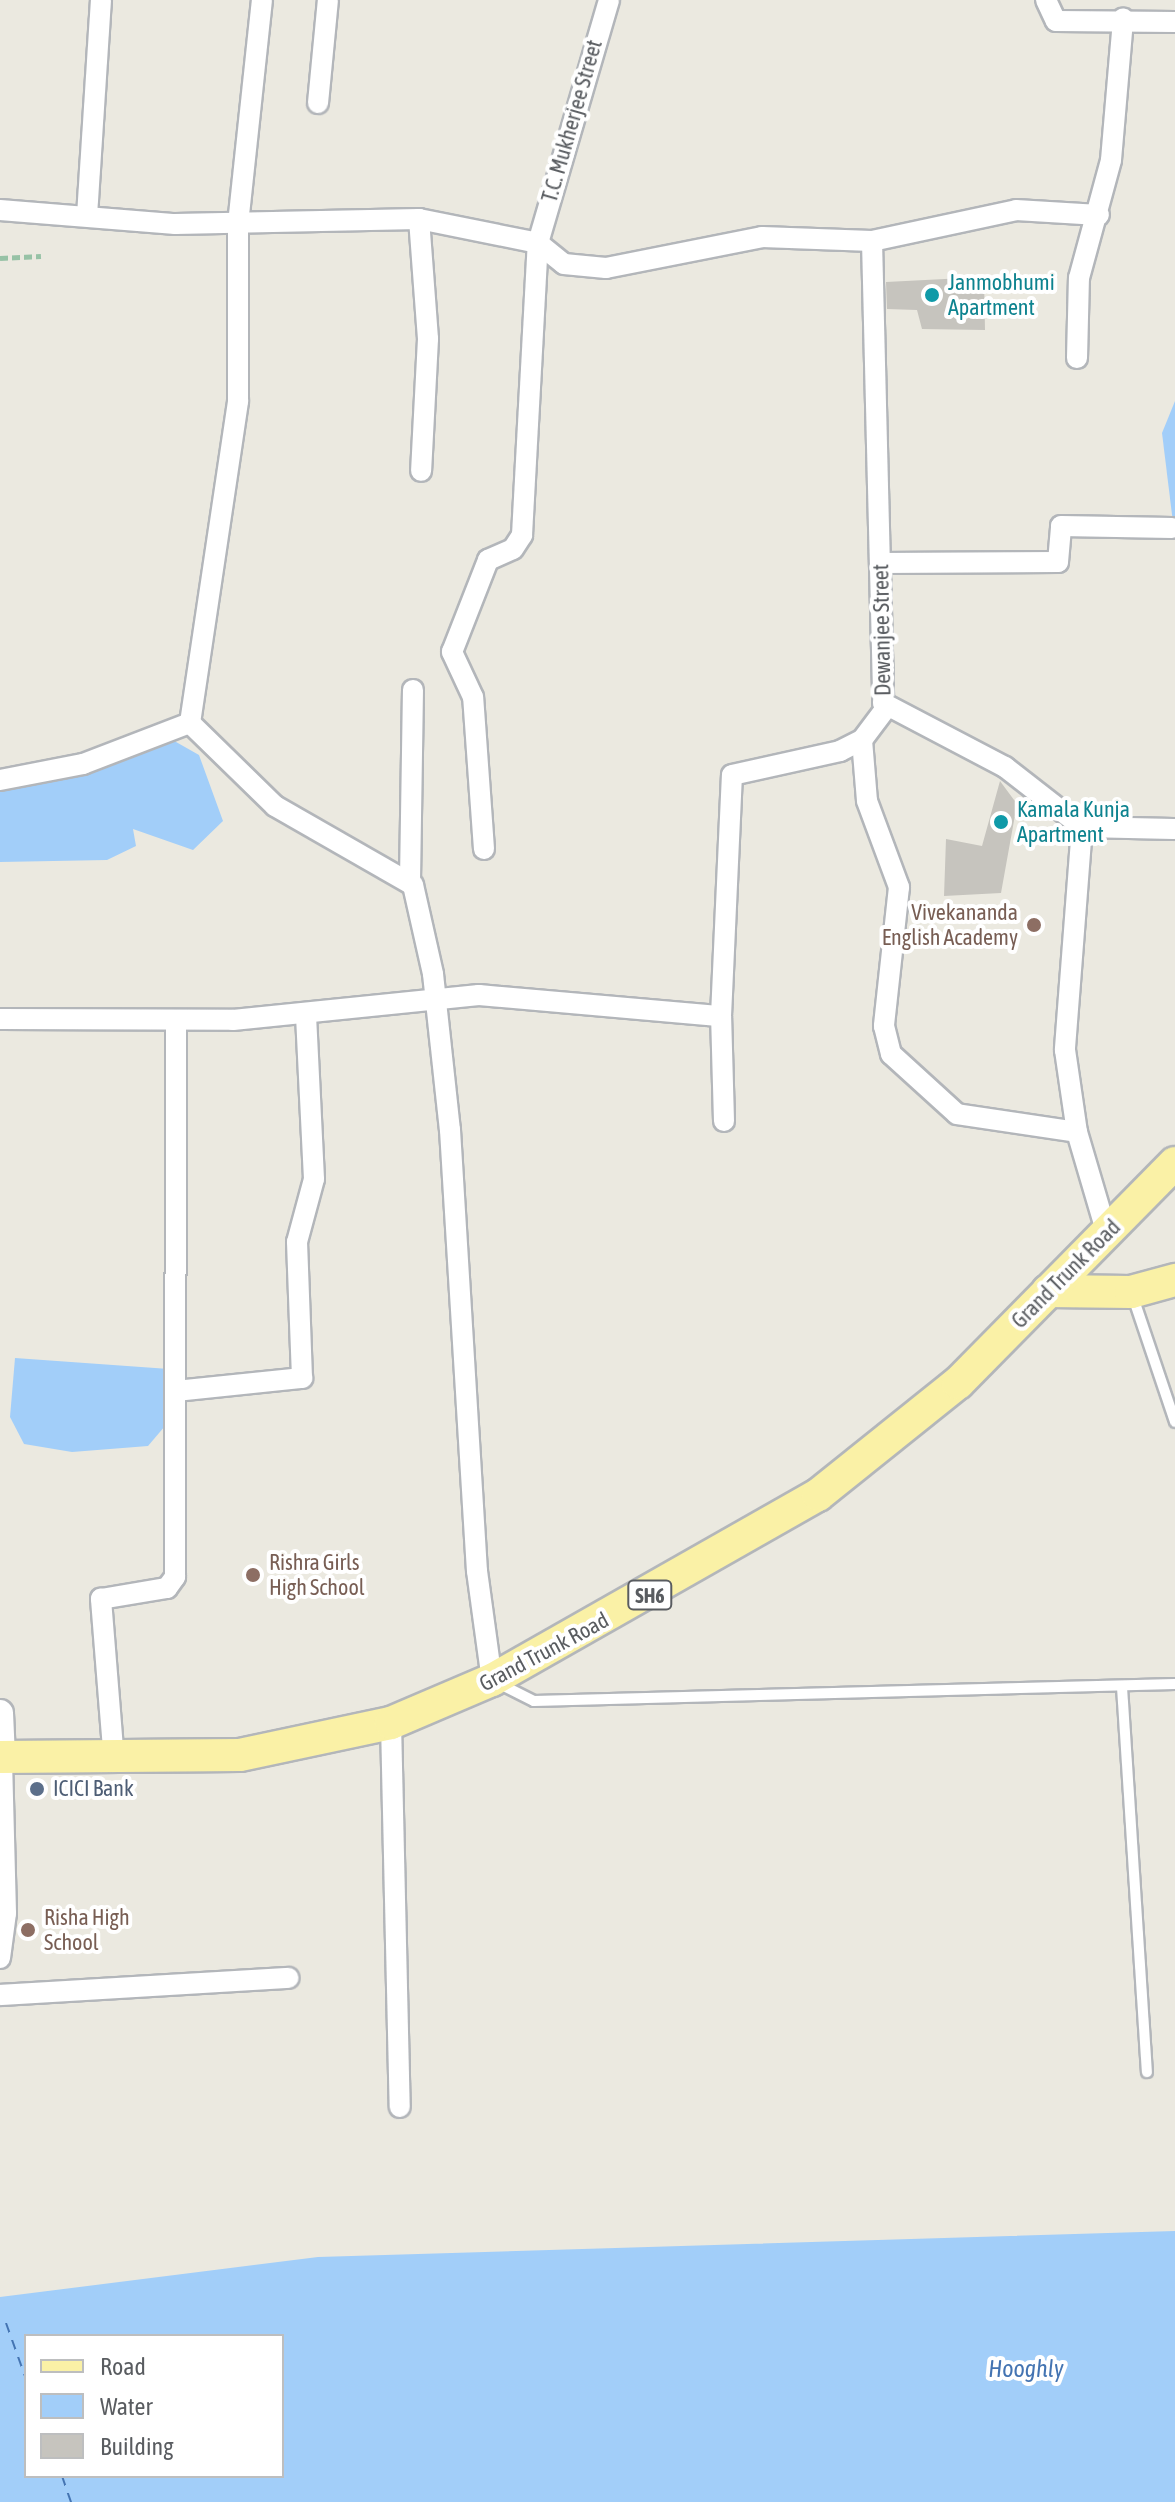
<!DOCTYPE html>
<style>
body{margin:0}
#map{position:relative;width:1175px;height:2502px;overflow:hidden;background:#ebe9e0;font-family:"Asap Condensed",sans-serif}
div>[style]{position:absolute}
.water>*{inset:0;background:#a2cef9}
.ferry>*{height:2px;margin-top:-1px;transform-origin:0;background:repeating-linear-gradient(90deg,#4474b2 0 10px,transparent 0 18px)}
.building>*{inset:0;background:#c6c4be}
.path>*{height:5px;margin-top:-2.5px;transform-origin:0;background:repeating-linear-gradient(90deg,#97c2a6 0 8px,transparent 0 12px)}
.roads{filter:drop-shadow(2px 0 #b3b6ba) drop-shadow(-2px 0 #b3b6ba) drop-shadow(0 2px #b3b6ba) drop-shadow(0 -2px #b3b6ba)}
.service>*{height:10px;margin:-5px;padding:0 5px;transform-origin:5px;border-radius:5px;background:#fff}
.minor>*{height:20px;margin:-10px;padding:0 10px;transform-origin:10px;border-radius:10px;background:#fff}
.tertiary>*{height:26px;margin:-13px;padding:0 13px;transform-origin:13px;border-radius:13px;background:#fff}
.primary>*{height:32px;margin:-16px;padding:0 16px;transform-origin:16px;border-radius:16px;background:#faf1a6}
.dots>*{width:22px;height:22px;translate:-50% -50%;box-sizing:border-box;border:4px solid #fff;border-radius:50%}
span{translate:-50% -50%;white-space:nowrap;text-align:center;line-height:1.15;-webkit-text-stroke:8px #fff;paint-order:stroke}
.shield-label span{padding:2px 6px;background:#fff;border:2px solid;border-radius:6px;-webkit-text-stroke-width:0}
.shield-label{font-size:20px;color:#595c60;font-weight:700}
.street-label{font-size:22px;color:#595c60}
.culture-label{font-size:22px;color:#0d838f}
.left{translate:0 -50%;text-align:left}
.education-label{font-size:22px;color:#785e54}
.right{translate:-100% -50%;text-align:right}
.service-label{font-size:22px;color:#4e5e75}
.water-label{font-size:24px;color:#4474b2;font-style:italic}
.legend{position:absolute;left:24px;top:2334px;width:260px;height:144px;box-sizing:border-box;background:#fff;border:2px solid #bdbebf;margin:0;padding:10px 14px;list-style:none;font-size:24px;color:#595c60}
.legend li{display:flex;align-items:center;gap:16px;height:40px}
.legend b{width:40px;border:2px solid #bdbebf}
</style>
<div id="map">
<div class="water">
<i style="clip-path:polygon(1175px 401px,1175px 539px,1162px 433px)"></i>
<i style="clip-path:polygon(169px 738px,199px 755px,223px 821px,193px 850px,133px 829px,136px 846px,107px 860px,0 862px,0 792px)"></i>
<i style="clip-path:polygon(15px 1358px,169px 1369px,165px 1426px,148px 1446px,72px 1452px,24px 1444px,10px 1417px)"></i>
<i style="clip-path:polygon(evenodd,1175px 2231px,1175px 2502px,0 2502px,0 2297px,318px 2257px,1175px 2231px,26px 2336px,282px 2336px,282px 2476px,26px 2476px,26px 2336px)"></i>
</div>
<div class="ferry">
<i style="left:6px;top:2323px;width:59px;rotate:70.3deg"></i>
<i style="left:62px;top:2476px;width:28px;rotate:71deg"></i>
</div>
<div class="building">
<i style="clip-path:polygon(984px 277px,985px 330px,922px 329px,917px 310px,887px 309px,886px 282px)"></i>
<i style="clip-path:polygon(1000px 781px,1017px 804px,1001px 893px,944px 896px,946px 839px,982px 846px)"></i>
</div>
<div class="path">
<i style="left:0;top:258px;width:41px;rotate:-2.8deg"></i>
</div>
<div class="roads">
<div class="service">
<i style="left:1132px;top:1294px;width:135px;rotate:71.4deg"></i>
<i style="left:498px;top:1683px;width:40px;rotate:26.6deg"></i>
<i style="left:534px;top:1701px;width:641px;rotate:-1.52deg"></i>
<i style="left:1122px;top:1687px;width:386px;rotate:86.3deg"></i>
</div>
<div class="minor">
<i style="left:1046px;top:0;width:23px;rotate:65deg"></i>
<i style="left:1056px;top:21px;width:119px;rotate:0.5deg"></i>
<i style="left:318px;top:103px;width:103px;rotate:-84.5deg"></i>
<i style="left:0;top:210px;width:176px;rotate:4.6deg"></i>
<i style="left:175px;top:224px;width:244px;rotate:-1.2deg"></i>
<i style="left:419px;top:219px;width:121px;rotate:11.4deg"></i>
<i style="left:538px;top:243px;width:33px;rotate:39deg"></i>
<i style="left:564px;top:264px;width:42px;rotate:5.4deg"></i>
<i style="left:606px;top:268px;width:159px;rotate:-11.2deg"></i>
<i style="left:762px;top:237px;width:110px;rotate:2.1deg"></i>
<i style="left:872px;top:241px;width:147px;rotate:-12.1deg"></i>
<i style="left:1016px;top:210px;width:83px;rotate:3.4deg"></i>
<i style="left:87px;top:216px;width:216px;rotate:-86.3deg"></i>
<i style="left:419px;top:219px;width:120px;rotate:85.7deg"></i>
<i style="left:428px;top:339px;width:132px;rotate:93deg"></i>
<i style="left:872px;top:241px;width:462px;rotate:88.6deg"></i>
<i style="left:883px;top:703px;width:138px;rotate:27.7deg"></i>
<i style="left:1005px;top:767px;width:98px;rotate:37.9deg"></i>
<i style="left:1082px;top:827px;width:224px;rotate:94.4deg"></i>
<i style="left:1065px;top:1050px;width:83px;rotate:81.7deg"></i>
<i style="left:1077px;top:1132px;width:106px;rotate:73.6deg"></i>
<i style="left:1077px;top:358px;width:80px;rotate:-88.6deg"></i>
<i style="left:1079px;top:278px;width:122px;rotate:-74.8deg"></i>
<i style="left:1111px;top:160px;width:142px;rotate:-85.1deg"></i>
<i style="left:881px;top:563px;width:177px;rotate:-0.3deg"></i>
<i style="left:1058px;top:562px;width:36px;rotate:-85deg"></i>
<i style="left:1061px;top:526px;width:111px;rotate:1deg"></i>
<i style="left:190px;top:723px;width:326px;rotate:-81.5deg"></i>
<i style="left:238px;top:401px;width:177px;rotate:-90deg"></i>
<i style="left:238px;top:224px;width:225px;rotate:-83.9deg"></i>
<i style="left:862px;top:740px;width:61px;rotate:85.3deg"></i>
<i style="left:867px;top:801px;width:92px;rotate:69.6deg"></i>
<i style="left:899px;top:887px;width:140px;rotate:96.2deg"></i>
<i style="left:884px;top:1026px;width:29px;rotate:76deg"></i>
<i style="left:891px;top:1054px;width:89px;rotate:42.3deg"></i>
<i style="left:957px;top:1114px;width:121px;rotate:8.5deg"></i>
<i style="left:0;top:780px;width:85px;rotate:-10.9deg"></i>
<i style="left:83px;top:764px;width:115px;rotate:-21deg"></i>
<i style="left:190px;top:723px;width:119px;rotate:44.3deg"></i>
<i style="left:275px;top:806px;width:159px;rotate:29.8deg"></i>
<i style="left:413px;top:885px;width:91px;rotate:77.3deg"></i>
<i style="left:433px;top:974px;width:157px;rotate:83.8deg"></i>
<i style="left:450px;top:1130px;width:442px;rotate:86.5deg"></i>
<i style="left:477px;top:1571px;width:110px;rotate:82.2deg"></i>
<i style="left:1082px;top:827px;width:93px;rotate:1.2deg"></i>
<i style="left:484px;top:849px;width:152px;rotate:-94.1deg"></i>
<i style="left:473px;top:697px;width:50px;rotate:-115deg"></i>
<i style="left:452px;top:652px;width:99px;rotate:-68.6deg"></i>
<i style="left:488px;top:560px;width:27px;rotate:-24deg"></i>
<i style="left:513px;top:549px;width:17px;rotate:-57deg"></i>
<i style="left:522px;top:535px;width:292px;rotate:-86.9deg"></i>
<i style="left:538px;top:243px;width:253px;rotate:-73.7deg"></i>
<i style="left:410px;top:880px;width:190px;rotate:-89.1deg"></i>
<i style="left:0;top:1019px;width:233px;rotate:0.2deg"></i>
<i style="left:233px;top:1020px;width:247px;rotate:-5.8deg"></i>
<i style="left:479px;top:995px;width:243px;rotate:5deg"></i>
<i style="left:724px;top:1121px;width:105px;rotate:-91.6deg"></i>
<i style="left:721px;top:1016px;width:241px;rotate:-87.4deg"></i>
<i style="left:732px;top:775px;width:111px;rotate:-12.5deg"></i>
<i style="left:840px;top:751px;width:25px;rotate:-27deg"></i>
<i style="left:862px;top:740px;width:39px;rotate:-53deg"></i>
<i style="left:176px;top:1391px;width:127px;rotate:-5.9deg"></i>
<i style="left:302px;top:1378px;width:136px;rotate:-92.1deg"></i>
<i style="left:297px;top:1242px;width:65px;rotate:-74.9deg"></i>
<i style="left:314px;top:1179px;width:163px;rotate:-92.8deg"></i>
<i style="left:391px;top:1723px;width:384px;rotate:88.7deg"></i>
<i style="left:114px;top:1761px;width:163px;rotate:-94.6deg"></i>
<i style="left:101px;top:1599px;width:67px;rotate:-9.5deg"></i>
<i style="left:167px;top:1588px;width:14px;rotate:-54deg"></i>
<i style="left:175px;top:1577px;width:557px;rotate:-89.9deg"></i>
<i style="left:0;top:1958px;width:45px;rotate:-82.4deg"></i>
<i style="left:6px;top:1913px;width:156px;rotate:-91.5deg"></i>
<i style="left:0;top:1995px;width:289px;rotate:-3.4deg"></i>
</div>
<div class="tertiary">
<i style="left:0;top:1713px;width:44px;rotate:87.4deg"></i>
</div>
<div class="primary">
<i style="left:1048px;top:1291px;width:83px;rotate:0.7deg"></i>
<i style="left:1131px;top:1292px;width:46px;rotate:-15.3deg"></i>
<i style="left:0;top:1757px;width:240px;rotate:-0.5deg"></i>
<i style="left:240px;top:1755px;width:154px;rotate:-12deg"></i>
<i style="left:391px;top:1723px;width:110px;rotate:-23.1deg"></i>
<i style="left:492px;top:1680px;width:375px;rotate:-29.6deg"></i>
<i style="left:818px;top:1495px;width:179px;rotate:-38.7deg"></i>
<i style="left:958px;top:1383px;width:309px;rotate:-45.4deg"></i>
</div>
</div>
<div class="dots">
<i style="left:932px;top:295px;background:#0f9aa8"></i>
<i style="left:1001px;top:822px;background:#0f9aa8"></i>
<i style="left:1034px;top:925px;background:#8d6e63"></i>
<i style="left:253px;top:1575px;background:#8d6e63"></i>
<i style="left:37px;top:1789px;background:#5c6f8a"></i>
<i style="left:28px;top:1930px;background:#8d6e63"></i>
</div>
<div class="shield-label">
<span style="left:650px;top:1595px">SH6</span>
</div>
<div class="street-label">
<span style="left:572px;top:121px;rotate:-74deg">T.C. Mukherjee Street</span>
<span style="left:882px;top:630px;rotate:-91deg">Dewanjee Street</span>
<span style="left:1066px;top:1274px;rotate:-45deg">Grand Trunk Road</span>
<span style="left:544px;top:1652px;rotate:-28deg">Grand Trunk Road</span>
</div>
<div class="culture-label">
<span class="left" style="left:948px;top:295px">Janmobhumi<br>Apartment</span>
<span class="left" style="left:1017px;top:822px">Kamala Kunja<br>Apartment</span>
</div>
<div class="education-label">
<span class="right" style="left:1018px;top:925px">Vivekananda<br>English Academy</span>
<span class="left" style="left:269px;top:1575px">Rishra Girls<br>High School</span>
<span class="left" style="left:44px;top:1930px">Risha High<br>School</span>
</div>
<div class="service-label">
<span class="left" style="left:53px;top:1789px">ICICI Bank</span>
</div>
<div class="water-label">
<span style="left:1026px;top:2369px">Hooghly</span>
</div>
<ul class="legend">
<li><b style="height:10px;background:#faf1a6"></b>Road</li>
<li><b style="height:22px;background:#a2cef9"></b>Water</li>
<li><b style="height:22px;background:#c6c4be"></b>Building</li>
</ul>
</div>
